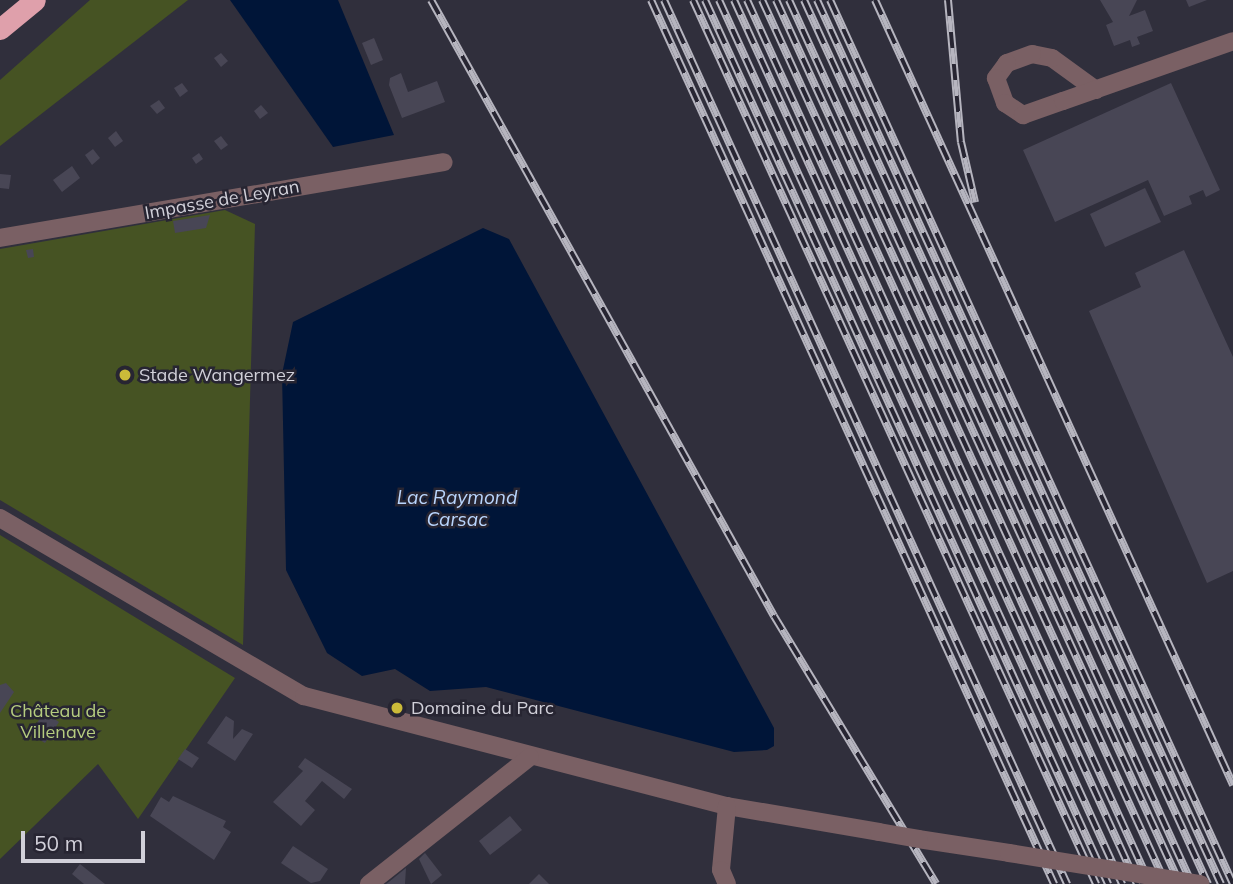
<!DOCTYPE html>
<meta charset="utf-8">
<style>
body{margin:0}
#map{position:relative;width:1233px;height:884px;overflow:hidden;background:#302f3c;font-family:Mulish,sans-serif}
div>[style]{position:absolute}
.green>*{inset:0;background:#465323}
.water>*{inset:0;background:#001538}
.building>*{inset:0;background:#484655}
.minor>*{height:18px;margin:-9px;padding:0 9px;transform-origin:9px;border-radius:9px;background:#7a6064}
.highway>*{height:21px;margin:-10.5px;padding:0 10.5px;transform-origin:10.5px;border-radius:10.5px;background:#dfa0ab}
.rail>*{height:8px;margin-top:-4px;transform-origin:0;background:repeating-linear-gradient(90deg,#272532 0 16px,#b6b5bf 0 32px);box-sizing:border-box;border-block:2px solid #b6b5bf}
.minor-bridge>*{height:18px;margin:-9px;padding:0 9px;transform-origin:9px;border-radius:9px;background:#7a6064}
.dots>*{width:19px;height:19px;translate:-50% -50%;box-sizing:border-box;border:4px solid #272532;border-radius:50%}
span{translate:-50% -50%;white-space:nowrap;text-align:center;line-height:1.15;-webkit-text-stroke:5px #272532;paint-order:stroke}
.street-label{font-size:18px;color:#d1d0d9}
.poi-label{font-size:18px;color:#d1d0d9}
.left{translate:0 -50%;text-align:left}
.park-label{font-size:18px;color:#b6cd7f}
.water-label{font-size:19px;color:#b9d5fd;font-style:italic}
.scale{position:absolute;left:21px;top:831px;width:124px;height:32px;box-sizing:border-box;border:4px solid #d1d0d9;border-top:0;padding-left:9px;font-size:21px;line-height:24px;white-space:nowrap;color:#d1d0d9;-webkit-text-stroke:5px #272532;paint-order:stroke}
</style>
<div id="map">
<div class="green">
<i style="clip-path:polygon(90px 0,188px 0,0 146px,0 80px)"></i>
<i style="clip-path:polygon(225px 210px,255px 224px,243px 645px,0 500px,0 249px)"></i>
<i style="clip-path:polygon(0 535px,235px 678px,138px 819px,98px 764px,0 859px)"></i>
</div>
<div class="water">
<i style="clip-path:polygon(230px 0,338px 0,394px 135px,333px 147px)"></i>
<i style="clip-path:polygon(483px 228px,509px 239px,774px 728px,774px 746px,767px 750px,734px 752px,486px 687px,430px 691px,395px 669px,362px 676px,327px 653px,286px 570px,282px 374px,293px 322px)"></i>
</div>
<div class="building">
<i style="clip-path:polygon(1100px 0,1137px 0,1129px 16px,1145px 10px,1153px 31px,1137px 37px,1140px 44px,1132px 47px,1130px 40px,1114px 46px,1106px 25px,1113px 22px)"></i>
<i style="clip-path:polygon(1186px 0,1207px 0,1189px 7px)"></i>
<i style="clip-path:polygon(374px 38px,383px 60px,371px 65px,362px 43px)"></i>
<i style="clip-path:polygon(221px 53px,228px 61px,221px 67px,214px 58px)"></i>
<i style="clip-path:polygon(401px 73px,408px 92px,437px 81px,445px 102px,402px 118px,389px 85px,390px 78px)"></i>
<i style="clip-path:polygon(182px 83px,188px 91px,180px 97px,174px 88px)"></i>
<i style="clip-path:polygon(1171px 83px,1220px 190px,1206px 197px,1203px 190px,1189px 196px,1192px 204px,1164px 216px,1148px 180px,1055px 222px,1023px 150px)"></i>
<i style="clip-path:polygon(159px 100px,165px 108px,157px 114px,150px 106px)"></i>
<i style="clip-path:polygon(261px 105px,268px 113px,260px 119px,254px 111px)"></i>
<i style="clip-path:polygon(116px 131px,123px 141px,115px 147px,108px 138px)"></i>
<i style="clip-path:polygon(221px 136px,228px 145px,221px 150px,214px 141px)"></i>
<i style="clip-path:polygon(93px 149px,100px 158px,92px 165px,85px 155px)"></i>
<i style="clip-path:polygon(199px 153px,203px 159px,196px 164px,192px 158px)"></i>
<i style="clip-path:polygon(72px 166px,80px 178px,62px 192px,53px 180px)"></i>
<i style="clip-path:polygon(0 174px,11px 175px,9px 189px,0 188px)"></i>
<i style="clip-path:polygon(1145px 188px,1161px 222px,1105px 247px,1090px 214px)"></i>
<i style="clip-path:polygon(210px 215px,206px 228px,175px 233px,173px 221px)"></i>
<i style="clip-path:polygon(33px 249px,34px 257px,28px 258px,26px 250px)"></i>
<i style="clip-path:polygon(1184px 250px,1233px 357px,1233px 571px,1207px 583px,1089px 311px,1141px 287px,1135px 273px)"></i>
<i style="clip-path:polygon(6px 683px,14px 692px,0 713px,0 685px)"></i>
<i style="clip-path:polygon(44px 712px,59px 722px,45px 743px,30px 734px)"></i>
<i style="clip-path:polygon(226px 716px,234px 721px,233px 739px,242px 729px,253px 734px,235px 761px,207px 743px)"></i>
<i style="clip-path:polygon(185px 749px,199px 758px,192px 768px,178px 759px)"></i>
<i style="clip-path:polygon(305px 758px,352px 789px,344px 799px,322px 781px,305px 801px,315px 810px,301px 826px,273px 802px,303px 771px,298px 767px)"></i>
<i style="clip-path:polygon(173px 796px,226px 821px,223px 827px,231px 832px,214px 860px,150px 816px,161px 797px,169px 802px)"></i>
<i style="clip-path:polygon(510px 816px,522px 830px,490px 855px,479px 841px)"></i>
<i style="clip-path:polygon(293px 846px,328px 869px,320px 881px,311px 883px,281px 863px)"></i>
<i style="clip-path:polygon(425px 853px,442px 875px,431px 884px,419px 859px)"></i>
<i style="clip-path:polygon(80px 864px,105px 884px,84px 884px,72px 874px)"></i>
<i style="clip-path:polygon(406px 868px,405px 884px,386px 884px,390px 881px)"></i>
<i style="clip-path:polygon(539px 874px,549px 884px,529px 884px)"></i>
</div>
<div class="minor">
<i style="left:1096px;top:90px;width:54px;rotate:-144deg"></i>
<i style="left:1052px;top:58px;width:20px;rotate:-169deg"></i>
<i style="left:1032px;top:54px;width:27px;rotate:160deg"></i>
<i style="left:1007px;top:63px;width:19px;rotate:126deg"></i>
<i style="left:996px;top:78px;width:27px;rotate:70deg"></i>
<i style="left:1005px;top:103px;width:22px;rotate:34deg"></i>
<i style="left:1023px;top:115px;width:42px;rotate:-19.3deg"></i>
<i style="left:1063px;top:101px;width:180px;rotate:-19.4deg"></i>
<i style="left:0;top:238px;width:450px;rotate:-9.7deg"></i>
<i style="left:0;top:518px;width:352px;rotate:30.4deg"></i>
<i style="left:304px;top:696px;width:437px;rotate:14.6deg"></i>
<i style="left:727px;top:806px;width:154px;rotate:9.7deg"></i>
<i style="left:727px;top:806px;width:64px;rotate:95.4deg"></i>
<i style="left:721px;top:870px;width:15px;rotate:67deg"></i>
<i style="left:918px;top:839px;width:92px;rotate:8.7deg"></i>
<i style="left:369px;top:884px;width:205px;rotate:-38.3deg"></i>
</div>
<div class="highway">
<i style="left:0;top:29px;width:45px;rotate:-39.6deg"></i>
</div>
<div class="rail">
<i style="left:431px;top:0;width:705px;rotate:60.89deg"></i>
<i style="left:774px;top:616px;width:313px;rotate:58.8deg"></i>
<i style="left:651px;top:0;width:972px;rotate:65.49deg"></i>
<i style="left:664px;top:0;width:972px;rotate:65.49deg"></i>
<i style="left:693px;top:0;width:972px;rotate:65.49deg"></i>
<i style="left:705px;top:0;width:972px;rotate:65.49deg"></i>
<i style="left:719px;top:0;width:972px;rotate:65.49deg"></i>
<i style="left:734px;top:0;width:972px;rotate:65.49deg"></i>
<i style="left:747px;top:0;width:972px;rotate:65.49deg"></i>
<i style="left:762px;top:0;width:972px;rotate:65.44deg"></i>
<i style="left:776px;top:0;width:972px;rotate:65.44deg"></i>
<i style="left:789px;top:0;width:972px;rotate:65.49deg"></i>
<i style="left:804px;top:0;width:972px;rotate:65.44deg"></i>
<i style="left:817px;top:0;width:972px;rotate:65.44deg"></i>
<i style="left:830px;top:0;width:972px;rotate:65.49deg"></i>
<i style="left:875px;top:0;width:863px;rotate:65.48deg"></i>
<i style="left:948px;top:0;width:143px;rotate:84.8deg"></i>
<i style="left:961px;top:142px;width:62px;rotate:76.9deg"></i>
</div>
<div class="minor-bridge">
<i style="left:879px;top:832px;width:40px;rotate:10deg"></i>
<i style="left:1009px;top:853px;width:194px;rotate:9.2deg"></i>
</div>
<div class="dots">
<i style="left:125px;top:375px;background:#cbba39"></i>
<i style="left:397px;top:708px;background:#cbba39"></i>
</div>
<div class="street-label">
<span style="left:222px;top:200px;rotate:-10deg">Impasse de Leyran</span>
</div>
<div class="poi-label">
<span class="left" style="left:139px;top:375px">Stade Wangermez</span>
<span class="left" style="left:411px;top:708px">Domaine du Parc</span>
</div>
<div class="park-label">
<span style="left:58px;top:722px">Château de<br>Villenave</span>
</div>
<div class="water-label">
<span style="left:457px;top:509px">Lac Raymond<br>Carsac</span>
</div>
<div class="scale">50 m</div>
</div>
